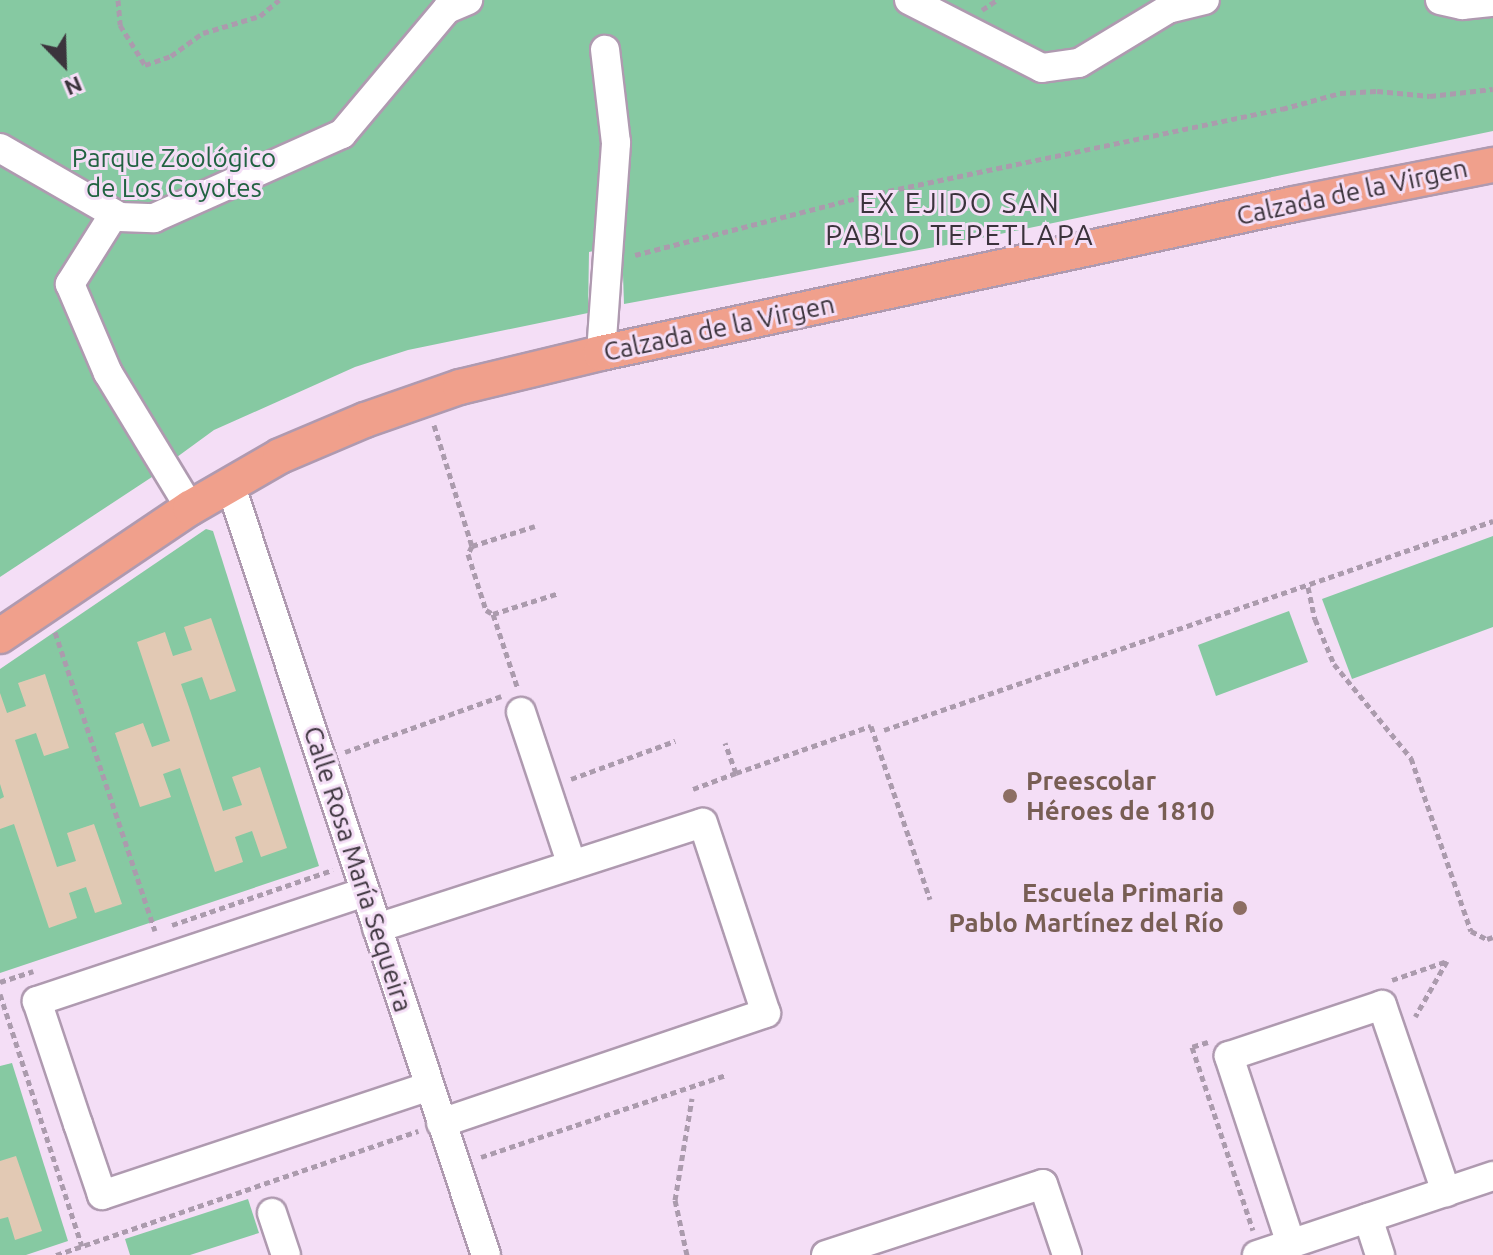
<!DOCTYPE html>
<meta charset="utf-8">
<style>
body{margin:0}
#map{position:relative;width:1493px;height:1255px;overflow:hidden;background:#f4def6;font-family:Ubuntu,sans-serif}
div>[style]{position:absolute}
.green>*{inset:0;background:#86c9a2}
.building>*{inset:0;background:#e2c9b4}
.path>*{height:5px;margin-top:-2.5px;transform-origin:0;background:repeating-linear-gradient(90deg,#ab9bad 0 6px,transparent 0 10px)}
.roads{filter:drop-shadow(2px 0 #af9ab0) drop-shadow(-2px 0 #af9ab0) drop-shadow(0 2px #af9ab0) drop-shadow(0 -2px #af9ab0)}
.minor>*{height:28px;margin:-14px;padding:0 14px;transform-origin:14px;border-radius:14px;background:#fff}
.major>*{height:34px;margin:-17px;padding:0 17px;transform-origin:17px;border-radius:17px;background:#f0a08c}
.dots>*{width:22px;height:22px;translate:-50% -50%;box-sizing:border-box;border:4px solid #f4def6;border-radius:50%}
span{translate:-50% -50%;white-space:nowrap;text-align:center;line-height:1.15;-webkit-text-stroke:6px #f4def6;paint-order:stroke}
.park-label{font-size:26px;color:#226342}
.street-label{font-size:26px;color:#3b333c}
.education-label{font-size:26px;color:#785e54;font-weight:700}
.left{translate:0 -50%;text-align:left}
.right{translate:-100% -50%;text-align:right}
.neighbourhood-label{font-size:28px;color:#3b333c;letter-spacing:2px}
.north{position:absolute;left:24px;top:24px;width:80px;height:80px;-webkit-text-stroke:6px #f4def6;paint-order:stroke;rotate:157deg;font-size:22px;font-weight:700;line-height:32px;text-align:center;color:#3b333c}
.north::after{content:'';display:block;margin:auto;width:28px;height:36px;background:#3b333c;clip-path:polygon(50% 0,100% 100%,50% 72%,0 100%)}
</style>
<div id="map">
<div class="green">
<i style="clip-path:polygon(0 0,1493px 0,1493px 131px,957px 243px,624px 304px,622px 245px,589px 252px,588px 313px,408px 350px,355px 367px,214px 430px,177px 457px,139px 395px,117px 407px,155px 475px,0 577px)"></i>
<i style="clip-path:polygon(206px 529px,213px 531px,319px 866px,0 973px,0 669px)"></i>
<i style="clip-path:polygon(1493px 536px,1493px 627px,1352px 679px,1322px 599px)"></i>
<i style="clip-path:polygon(1289px 611px,1308px 662px,1216px 696px,1198px 645px)"></i>
<i style="clip-path:polygon(12px 1063px,68px 1241px,26px 1255px,0 1255px,0 1066px)"></i>
<i style="clip-path:polygon(248px 1199px,259px 1233px,190px 1255px,130px 1255px,125px 1239px)"></i>
</div>
<div class="building">
<i style="clip-path:polygon(211px 618px,236px 691px,210px 700px,202px 677px,181px 684px,189px 707px,223px 811px,242px 805px,232px 777px,260px 767px,287px 848px,261px 857px,252px 831px,235px 837px,243px 862px,215px 872px,180px 768px,163px 774px,171px 797px,140px 807px,115px 733px,143px 723px,152px 747px,170px 741px,137px 642px,165px 632px,173px 656px,192px 650px,184px 627px)"></i>
<i style="clip-path:polygon(45px 674px,69px 748px,44px 756px,36px 733px,15px 740px,57px 867px,76px 861px,67px 833px,94px 824px,122px 904px,95px 913px,86px 887px,69px 893px,77px 918px,49px 928px,14px 824px,0 829px,0 799px,4px 797px,0 784px,0 693px,7px 713px,26px 706px,18px 683px)"></i>
<i style="clip-path:polygon(16px 1156px,42px 1231px,15px 1240px,8px 1217px,0 1219px,0 1161px)"></i>
</div>
<div class="path">
<i style="left:118px;top:0;width:25px;rotate:85deg"></i>
<i style="left:120px;top:25px;width:47px;rotate:58deg"></i>
<i style="left:145px;top:65px;width:28px;rotate:-19deg"></i>
<i style="left:171px;top:56px;width:39px;rotate:-36deg"></i>
<i style="left:203px;top:33px;width:59px;rotate:-16.6deg"></i>
<i style="left:260px;top:16px;width:25px;rotate:-40deg"></i>
<i style="left:982px;top:10px;width:18px;rotate:-34deg"></i>
<i style="left:635px;top:255px;width:242px;rotate:-14.4deg"></i>
<i style="left:869px;top:195px;width:422px;rotate:-11.8deg"></i>
<i style="left:1282px;top:109px;width:60px;rotate:-15.4deg"></i>
<i style="left:1340px;top:93px;width:37px;rotate:-3deg"></i>
<i style="left:1377px;top:91px;width:53px;rotate:5.4deg"></i>
<i style="left:1430px;top:96px;width:63px;rotate:-6.3deg"></i>
<i style="left:434px;top:425px;width:127px;rotate:72.6deg"></i>
<i style="left:472px;top:546px;width:9px;rotate:117deg"></i>
<i style="left:468px;top:554px;width:59px;rotate:72.2deg"></i>
<i style="left:486px;top:610px;width:8px;rotate:30deg"></i>
<i style="left:493px;top:614px;width:79px;rotate:71.6deg"></i>
<i style="left:472px;top:546px;width:66px;rotate:-17.6deg"></i>
<i style="left:1308px;top:587px;width:33px;rotate:78deg"></i>
<i style="left:1315px;top:619px;width:49px;rotate:67.1deg"></i>
<i style="left:1334px;top:664px;width:122px;rotate:50.7deg"></i>
<i style="left:1411px;top:758px;width:183px;rotate:70.9deg"></i>
<i style="left:1471px;top:931px;width:18px;rotate:27deg"></i>
<i style="left:1487px;top:939px;width:6px;rotate:-18deg"></i>
<i style="left:493px;top:614px;width:69px;rotate:-17.7deg"></i>
<i style="left:55px;top:632px;width:315px;rotate:71.5deg"></i>
<i style="left:884px;top:730px;width:644px;rotate:-18.94deg"></i>
<i style="left:345px;top:752px;width:166px;rotate:-19.7deg"></i>
<i style="left:736px;top:773px;width:143px;rotate:-19.2deg"></i>
<i style="left:871px;top:726px;width:183px;rotate:71.2deg"></i>
<i style="left:571px;top:779px;width:111px;rotate:-20.1deg"></i>
<i style="left:693px;top:789px;width:46px;rotate:-20.4deg"></i>
<i style="left:736px;top:773px;width:32px;rotate:-110deg"></i>
<i style="left:172px;top:925px;width:170px;rotate:-18.9deg"></i>
<i style="left:1392px;top:980px;width:58px;rotate:-19.1deg"></i>
<i style="left:1447px;top:961px;width:64px;rotate:119.7deg"></i>
<i style="left:0;top:982px;width:35px;rotate:-18deg"></i>
<i style="left:0;top:994px;width:265px;rotate:72deg"></i>
<i style="left:1208px;top:1042px;width:17px;rotate:163deg"></i>
<i style="left:1192px;top:1047px;width:193px;rotate:71.6deg"></i>
<i style="left:481px;top:1157px;width:258px;rotate:-18.5deg"></i>
<i style="left:56px;top:1255px;width:383px;rotate:-18.9deg"></i>
<i style="left:687px;top:1255px;width:56px;rotate:-102.3deg"></i>
<i style="left:675px;top:1200px;width:103px;rotate:-80.5deg"></i>
</div>
<div class="roads">
<div class="minor">
<i style="left:909px;top:0;width:149px;rotate:27.1deg"></i>
<i style="left:1042px;top:68px;width:37px;rotate:-8deg"></i>
<i style="left:1079px;top:63px;width:104px;rotate:-31.2deg"></i>
<i style="left:1168px;top:9px;width:38px;rotate:-14deg"></i>
<i style="left:1440px;top:0;width:23px;rotate:13deg"></i>
<i style="left:1462px;top:5px;width:31px;rotate:-6deg"></i>
<i style="left:0;top:148px;width:138px;rotate:29.9deg"></i>
<i style="left:120px;top:217px;width:34px;rotate:2deg"></i>
<i style="left:154px;top:218px;width:206px;rotate:-24.1deg"></i>
<i style="left:342px;top:134px;width:163px;rotate:-50deg"></i>
<i style="left:447px;top:9px;width:23px;rotate:-23deg"></i>
<i style="left:114px;top:214px;width:83px;rotate:122.2deg"></i>
<i style="left:70px;top:284px;width:97px;rotate:66.9deg"></i>
<i style="left:108px;top:373px;width:158px;rotate:58.7deg"></i>
<i style="left:601px;top:353px;width:211px;rotate:-85.9deg"></i>
<i style="left:616px;top:143px;width:94px;rotate:-96.7deg"></i>
<i style="left:230px;top:484px;width:812px;rotate:71.63deg"></i>
<i style="left:521px;top:712px;width:161px;rotate:71.6deg"></i>
<i style="left:365px;top:892px;width:346px;rotate:161.6deg"></i>
<i style="left:37px;top:1001px;width:130px;rotate:71.6deg"></i>
<i style="left:78px;top:1124px;width:75px;rotate:71.3deg"></i>
<i style="left:102px;top:1195px;width:345px;rotate:-18.4deg"></i>
<i style="left:377px;top:928px;width:342px;rotate:-17.9deg"></i>
<i style="left:703px;top:823px;width:200px;rotate:71.7deg"></i>
<i style="left:766px;top:1013px;width:343px;rotate:161.3deg"></i>
<i style="left:272px;top:1213px;width:44px;rotate:71.6deg"></i>
<i style="left:1368px;top:1218px;width:39px;rotate:72deg"></i>
<i style="left:1291px;top:1244px;width:198px;rotate:-108.3deg"></i>
<i style="left:1229px;top:1056px;width:161px;rotate:-18.4deg"></i>
<i style="left:1382px;top:1005px;width:198px;rotate:71.1deg"></i>
<i style="left:826px;top:1255px;width:228px;rotate:-18.1deg"></i>
<i style="left:1043px;top:1184px;width:75px;rotate:71.3deg"></i>
<i style="left:1257px;top:1255px;width:249px;rotate:-18.5deg"></i>
</div>
<div class="major">
<i style="left:0;top:636px;width:229px;rotate:-34deg"></i>
<i style="left:190px;top:508px;width:104px;rotate:-30deg"></i>
<i style="left:280px;top:456px;width:92px;rotate:-23deg"></i>
<i style="left:365px;top:420px;width:101px;rotate:-19.2deg"></i>
<i style="left:460px;top:387px;width:145px;rotate:-13.6deg"></i>
<i style="left:601px;top:353px;width:709px;rotate:-12.13deg"></i>
<i style="left:1294px;top:204px;width:203px;rotate:-11.1deg"></i>
</div>
</div>
<div class="dots">
<i style="left:1010px;top:796px;background:#8d6e63"></i>
<i style="left:1240px;top:908px;background:#8d6e63"></i>
</div>
<div class="park-label">
<span style="left:174px;top:173px">Parque Zoológico<br>de Los Coyotes</span>
</div>
<div class="street-label">
<span style="left:1352px;top:192px;rotate:-12deg">Calzada de la Virgen</span>
<span style="left:719px;top:328px;rotate:-12deg">Calzada de la Virgen</span>
<span style="left:358px;top:869px;rotate:72deg">Calle Rosa María Sequeira</span>
</div>
<div class="education-label">
<span class="left" style="left:1026px;top:796px">Preescolar<br>Héroes de 1810</span>
<span class="right" style="left:1224px;top:908px">Escuela Primaria<br>Pablo Martínez del Río</span>
</div>
<div class="neighbourhood-label">
<span style="left:960px;top:219px">EX EJIDO SAN<br>PABLO TEPETLAPA</span>
</div>
<div class="north">N</div>
</div>
